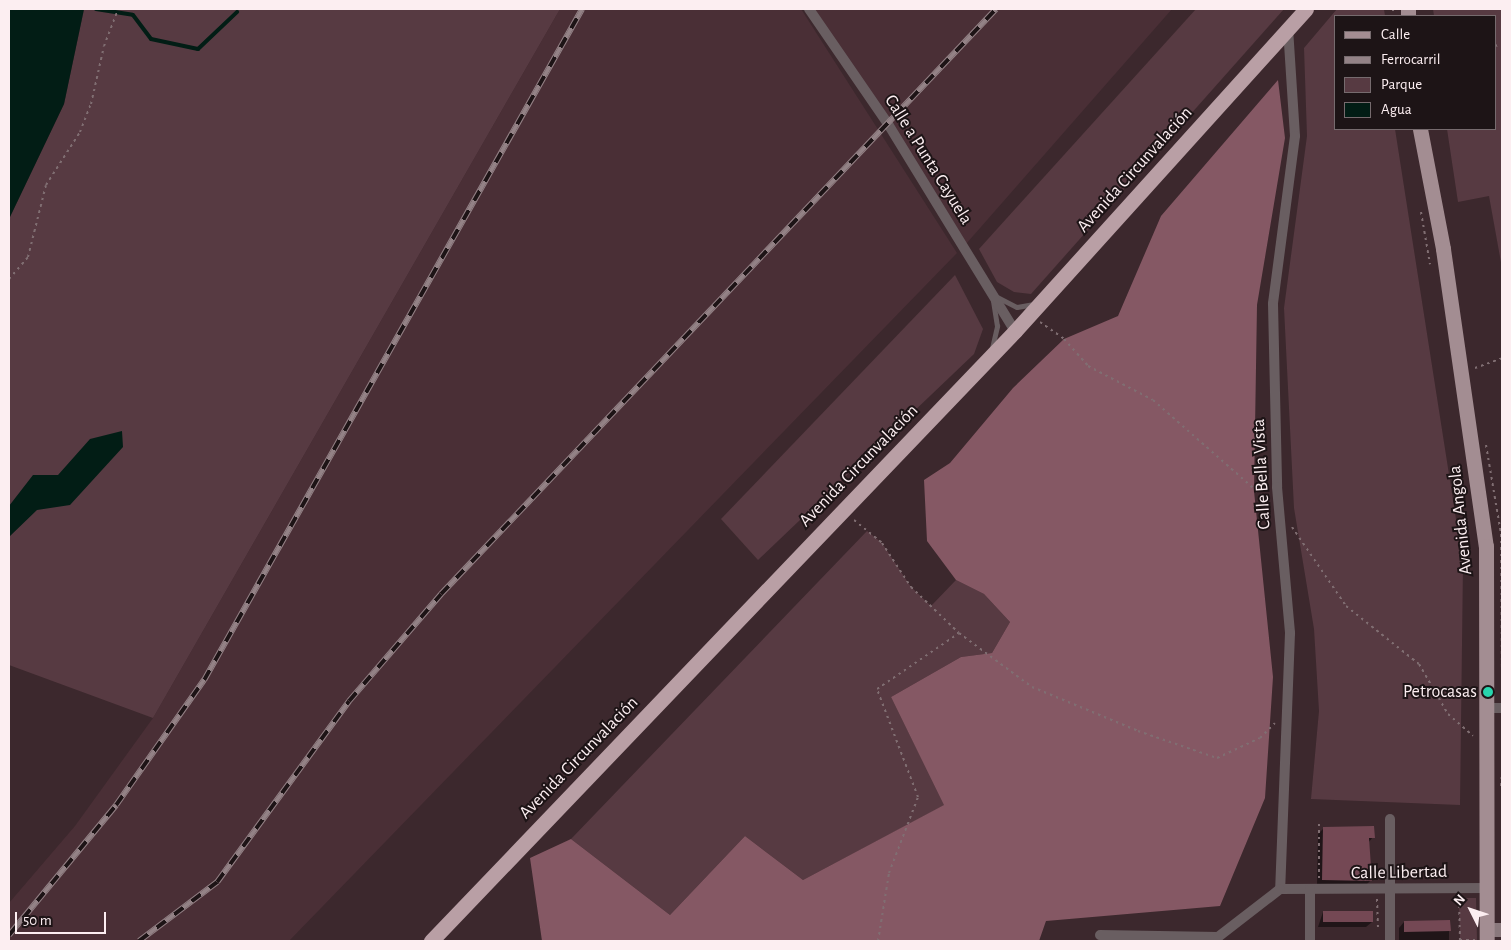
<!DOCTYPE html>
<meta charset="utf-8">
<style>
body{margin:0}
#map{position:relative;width:1511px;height:950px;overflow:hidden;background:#3c282d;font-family:"Alegreya Sans",sans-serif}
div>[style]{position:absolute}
.built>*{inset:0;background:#4a2f36}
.green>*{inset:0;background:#573a42}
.forest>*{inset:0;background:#855864}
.water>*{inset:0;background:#021d15}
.shadow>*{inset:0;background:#0007}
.stream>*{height:4px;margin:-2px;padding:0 2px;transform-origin:2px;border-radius:2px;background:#021d15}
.building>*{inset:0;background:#744854}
.path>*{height:2px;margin-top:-1px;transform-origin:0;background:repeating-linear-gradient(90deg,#806e72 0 2.5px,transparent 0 6.5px)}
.lane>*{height:5px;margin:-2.5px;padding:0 2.5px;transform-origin:2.5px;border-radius:2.5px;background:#695e61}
.street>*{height:10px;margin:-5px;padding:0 5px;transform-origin:5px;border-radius:5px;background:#695e61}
.secondary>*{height:14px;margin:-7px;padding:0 7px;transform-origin:7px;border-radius:7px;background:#8a797d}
.primary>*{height:15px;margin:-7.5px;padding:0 7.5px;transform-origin:7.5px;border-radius:7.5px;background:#a38d92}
.highway>*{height:15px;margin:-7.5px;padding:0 7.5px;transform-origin:7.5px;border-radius:7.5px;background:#b99fa5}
.rail>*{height:5.5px;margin-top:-2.75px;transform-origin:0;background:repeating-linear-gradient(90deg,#1d1416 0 11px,#938286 0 22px);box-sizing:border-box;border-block:1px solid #938286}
.dots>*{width:14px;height:14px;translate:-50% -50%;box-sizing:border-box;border:2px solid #1d1416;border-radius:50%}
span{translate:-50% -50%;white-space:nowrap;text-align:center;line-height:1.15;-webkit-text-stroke:4px #1d1416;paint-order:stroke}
.street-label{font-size:18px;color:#fceef1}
.poi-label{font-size:18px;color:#fceef1}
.right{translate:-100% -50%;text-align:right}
.frame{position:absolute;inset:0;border:10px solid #fceef1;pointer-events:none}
.legend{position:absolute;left:1334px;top:15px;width:162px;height:115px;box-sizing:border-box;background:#1d1416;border:1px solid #766b6e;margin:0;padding:6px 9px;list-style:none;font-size:15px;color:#fceef1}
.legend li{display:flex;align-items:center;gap:10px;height:25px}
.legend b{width:25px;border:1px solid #766b6e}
.north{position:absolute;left:1446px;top:885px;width:50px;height:50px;-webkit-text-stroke:4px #1d1416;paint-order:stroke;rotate:311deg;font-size:14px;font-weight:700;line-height:20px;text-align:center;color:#fceef1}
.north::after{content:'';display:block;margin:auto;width:18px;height:22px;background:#fceef1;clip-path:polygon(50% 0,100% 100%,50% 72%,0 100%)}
.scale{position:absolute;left:15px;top:912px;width:91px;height:22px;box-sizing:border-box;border:2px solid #fceef1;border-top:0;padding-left:6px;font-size:15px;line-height:18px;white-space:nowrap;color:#fceef1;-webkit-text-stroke:4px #1d1416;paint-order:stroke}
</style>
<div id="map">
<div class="built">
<i style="clip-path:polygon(560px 9px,801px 9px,957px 253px,289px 941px,9px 941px,9px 903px,75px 826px,153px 718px)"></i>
<i style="clip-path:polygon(809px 9px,1172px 9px,966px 244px)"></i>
</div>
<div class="green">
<i style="clip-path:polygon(84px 9px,560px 9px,153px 718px,9px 665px,9px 219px,64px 104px)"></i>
<i style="clip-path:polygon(1196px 9px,1284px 9px,1031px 294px,1014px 292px,997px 282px,979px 249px)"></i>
<i style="clip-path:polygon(1337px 9px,1384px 9px,1385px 16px,1335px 16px,1335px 129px,1395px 129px,1463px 564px,1460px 805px,1311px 799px,1319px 711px,1314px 629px,1294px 508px,1284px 308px,1307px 136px,1304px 48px)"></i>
<i style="clip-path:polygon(1433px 9px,1502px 9px,1502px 268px,1489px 196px,1458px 202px,1447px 129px,1495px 129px,1495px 16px,1434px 16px)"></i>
<i style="clip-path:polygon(955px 275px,983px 329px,974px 354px,758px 560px,721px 519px)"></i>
<i style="clip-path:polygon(867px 531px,882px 543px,911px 587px,931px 606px,956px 580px,984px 594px,1010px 622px,992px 653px,961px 657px,891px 697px,945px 805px,803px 880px,745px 836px,670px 915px,571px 839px)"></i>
<i style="clip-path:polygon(1459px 898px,1476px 898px,1477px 941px,1460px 941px)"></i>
</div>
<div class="forest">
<i style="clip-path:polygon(1278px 80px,1285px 138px,1257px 305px,1254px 491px,1273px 677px,1265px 798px,1220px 906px,1046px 921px,1039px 941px,542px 941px,530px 858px,571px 839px,670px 915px,745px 836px,803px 880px,944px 805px,891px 697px,961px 657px,992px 653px,1010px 622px,984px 594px,956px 580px,927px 541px,924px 480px,950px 463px,1013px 388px,1064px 339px,1118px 316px,1161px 216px)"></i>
</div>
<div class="water">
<i style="clip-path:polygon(9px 9px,84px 9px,64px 104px,9px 219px)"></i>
<i style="clip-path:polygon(122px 431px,123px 447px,70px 505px,37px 510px,9px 537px,9px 506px,33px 475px,58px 475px,90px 439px)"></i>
</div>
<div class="shadow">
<i style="clip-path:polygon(1323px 829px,1373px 837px,1368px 843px,1371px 880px,1366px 885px,1317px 885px,1318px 834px)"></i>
<i style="clip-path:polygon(1323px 912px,1372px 922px,1366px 927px,1318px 927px)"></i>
<i style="clip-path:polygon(1449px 921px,1449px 941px,1399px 941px,1399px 928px,1404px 922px)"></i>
</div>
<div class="stream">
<i style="left:96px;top:9px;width:37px;rotate:9deg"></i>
<i style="left:133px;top:15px;width:30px;rotate:53deg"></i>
<i style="left:151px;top:39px;width:48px;rotate:12deg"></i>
<i style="left:198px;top:49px;width:54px;rotate:-43.5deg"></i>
</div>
<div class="building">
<i style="clip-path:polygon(1374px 826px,1375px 838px,1369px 838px,1372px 881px,1322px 880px,1323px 827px)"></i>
<i style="clip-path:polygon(1323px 911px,1373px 911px,1373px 922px,1323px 922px)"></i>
<i style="clip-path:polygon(1450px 920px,1451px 931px,1404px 932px,1404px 921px)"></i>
</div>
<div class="path">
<i style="left:1393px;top:9px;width:7px;rotate:90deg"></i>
<i style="left:1495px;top:46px;width:7px;rotate:-16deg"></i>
<i style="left:1421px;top:212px;width:53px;rotate:80.2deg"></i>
<i style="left:9px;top:279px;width:29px;rotate:-49deg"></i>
<i style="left:28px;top:257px;width:74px;rotate:-76deg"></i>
<i style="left:46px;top:185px;width:63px;rotate:-57.3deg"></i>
<i style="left:80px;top:132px;width:30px;rotate:-69deg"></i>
<i style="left:91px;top:104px;width:59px;rotate:-77.4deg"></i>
<i style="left:104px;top:46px;width:36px;rotate:-69deg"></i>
<i style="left:1040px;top:322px;width:29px;rotate:35deg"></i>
<i style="left:1064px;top:339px;width:36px;rotate:48deg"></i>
<i style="left:1088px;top:366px;width:73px;rotate:27.6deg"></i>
<i style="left:1153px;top:400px;width:152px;rotate:41.3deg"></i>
<i style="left:1475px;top:368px;width:29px;rotate:-20deg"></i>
<i style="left:1486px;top:445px;width:90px;rotate:80.4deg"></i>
<i style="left:1501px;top:534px;width:135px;rotate:89.6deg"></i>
<i style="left:854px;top:520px;width:36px;rotate:39deg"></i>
<i style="left:882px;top:543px;width:53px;rotate:56.6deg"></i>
<i style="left:911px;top:587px;width:66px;rotate:43.8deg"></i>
<i style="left:959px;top:633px;width:91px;rotate:36.5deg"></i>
<i style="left:1032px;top:687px;width:115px;rotate:22.5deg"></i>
<i style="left:1138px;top:731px;width:83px;rotate:18.9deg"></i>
<i style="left:1217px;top:758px;width:47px;rotate:-24.9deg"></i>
<i style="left:1260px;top:738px;width:21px;rotate:-45deg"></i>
<i style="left:1292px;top:527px;width:96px;rotate:55.6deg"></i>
<i style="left:1346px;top:606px;width:93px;rotate:38.5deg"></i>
<i style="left:1419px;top:664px;width:58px;rotate:59.9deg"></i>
<i style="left:1448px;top:714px;width:33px;rotate:41deg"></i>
<i style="left:1501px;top:786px;width:13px;rotate:-86deg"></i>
<i style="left:1319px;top:878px;width:58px;rotate:-90deg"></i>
<i style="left:1377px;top:899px;width:32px;rotate:88deg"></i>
<i style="left:1459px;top:899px;width:42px;rotate:88.6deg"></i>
<i style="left:1460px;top:940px;width:15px"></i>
<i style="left:878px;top:941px;width:69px;rotate:-80.8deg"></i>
<i style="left:889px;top:873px;width:81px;rotate:-69.1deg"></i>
<i style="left:918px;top:797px;width:116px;rotate:-110.8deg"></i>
<i style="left:877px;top:689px;width:99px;rotate:-34.3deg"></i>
</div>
<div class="lane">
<i style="left:997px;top:297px;width:22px;rotate:27deg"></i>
<i style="left:1017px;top:307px;width:17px;rotate:-10deg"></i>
<i style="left:992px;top:348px;width:23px;rotate:-77deg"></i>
<i style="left:997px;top:326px;width:26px;rotate:-99deg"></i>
</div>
<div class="street">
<i style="left:809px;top:9px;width:140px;rotate:55.5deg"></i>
<i style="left:888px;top:124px;width:243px;rotate:58.5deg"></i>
<i style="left:1288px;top:28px;width:108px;rotate:86.3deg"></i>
<i style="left:1295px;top:136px;width:169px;rotate:97.5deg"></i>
<i style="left:1273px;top:304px;width:183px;rotate:88.7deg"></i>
<i style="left:1277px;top:487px;width:147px;rotate:84.9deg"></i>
<i style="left:1290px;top:633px;width:256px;rotate:92.2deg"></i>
<i style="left:1280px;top:889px;width:208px;rotate:-0.3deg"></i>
<i style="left:1489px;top:708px;width:13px"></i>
<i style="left:1310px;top:889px;width:52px;rotate:90deg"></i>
<i style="left:1100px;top:935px;width:118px;rotate:1deg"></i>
<i style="left:1218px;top:937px;width:78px;rotate:-37.7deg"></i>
<i style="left:1390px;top:941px;width:122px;rotate:-90deg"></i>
</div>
<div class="secondary">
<i style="left:1487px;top:930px;width:15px"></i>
</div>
<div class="primary">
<i style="left:1408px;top:16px;width:7px;rotate:-90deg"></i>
<i style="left:1420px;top:129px;width:122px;rotate:79.1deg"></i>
<i style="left:1443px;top:249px;width:300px;rotate:81.8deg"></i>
<i style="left:1486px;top:546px;width:395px;rotate:89.9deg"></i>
</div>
<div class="highway">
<i style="left:431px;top:941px;width:844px;rotate:-46.25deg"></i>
<i style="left:1015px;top:331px;width:434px;rotate:-47.9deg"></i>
</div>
<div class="rail">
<i style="left:9px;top:935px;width:168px;rotate:-50.5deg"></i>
<i style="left:116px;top:805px;width:153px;rotate:-54.9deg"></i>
<i style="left:204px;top:680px;width:770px;rotate:-60.61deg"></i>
<i style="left:139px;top:941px;width:98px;rotate:-37.1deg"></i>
<i style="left:217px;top:882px;width:224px;rotate:-53.9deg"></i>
<i style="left:349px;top:701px;width:141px;rotate:-49.3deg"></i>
<i style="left:441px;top:594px;width:806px;rotate:-46.51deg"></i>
</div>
<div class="dots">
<i style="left:1488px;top:692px;background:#28d5ad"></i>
</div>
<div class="street-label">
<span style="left:928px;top:160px;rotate:58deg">Calle a Punta Cayuela</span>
<span style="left:1135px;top:170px;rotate:-48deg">Avenida Circunvalación</span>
<span style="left:859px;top:466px;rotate:-46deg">Avenida Circunvalación</span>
<span style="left:1262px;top:474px;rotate:-93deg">Calle Bella Vista</span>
<span style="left:1461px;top:520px;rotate:-96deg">Avenida Angola</span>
<span style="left:579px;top:758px;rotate:-46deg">Avenida Circunvalación</span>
<span style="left:1399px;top:873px;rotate:-1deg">Calle Libertad</span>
</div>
<div class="poi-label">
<span class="right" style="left:1477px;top:692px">Petrocasas</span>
</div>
<div class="frame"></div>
<ul class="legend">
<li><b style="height:6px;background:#a38d92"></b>Calle</li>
<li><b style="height:6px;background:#938286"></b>Ferrocarril</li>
<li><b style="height:14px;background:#573a42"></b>Parque</li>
<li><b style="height:14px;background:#021d15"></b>Agua</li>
</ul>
<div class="north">N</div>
<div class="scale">50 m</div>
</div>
